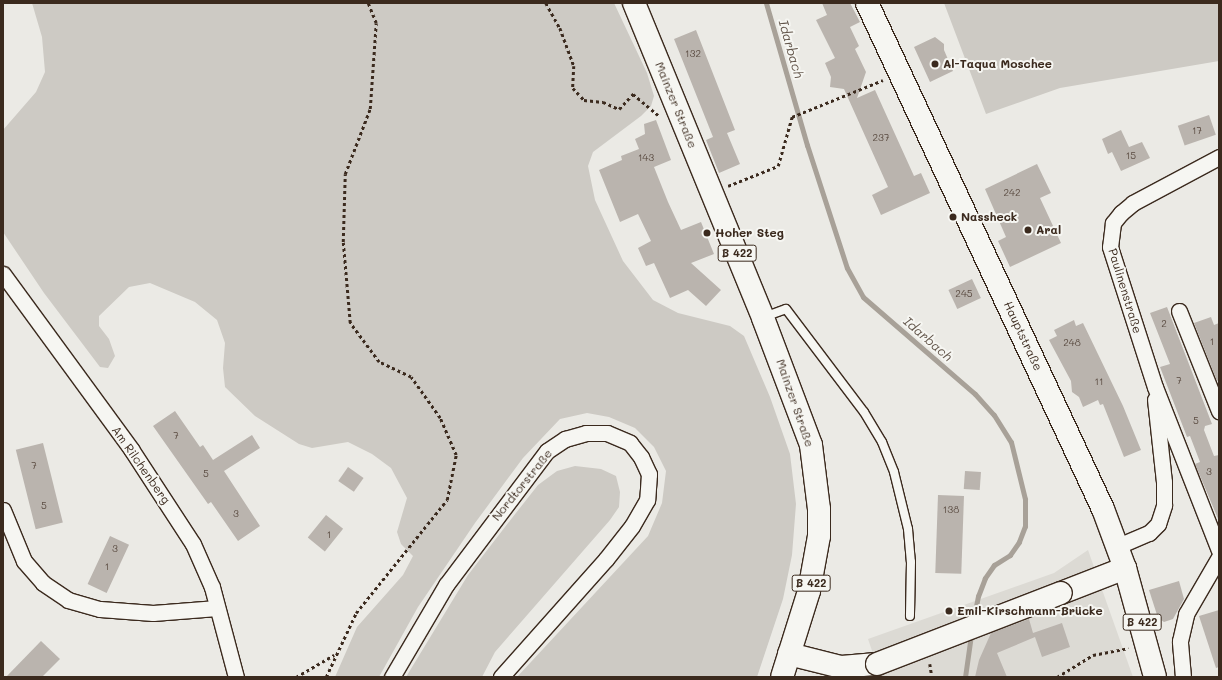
<!DOCTYPE html>
<meta charset="utf-8">
<style>
body{margin:0}
#map{position:relative;width:1222px;height:680px;overflow:hidden;background:#ebeae5;font-family:Mali,sans-serif}
div>[style]{position:absolute}
[style*='--x']{left:calc(var(--x)*1px);top:calc(var(--y)*1px);width:calc(var(--w)*1px);rotate:calc(var(--a)*1deg)}
.built>*{inset:0;background:#dcdad4}
.green>*{inset:0;background:#cdcac4}
.stream>*{height:5px;margin:-2.5px;padding:0 2.5px;transform-origin:2.5px;border-radius:2.5px;background:#a8a198}
.building>*{inset:0;background:#bab4ae;transform-origin:0 0}
.path>*{height:2.5px;margin-top:-1.25px;transform-origin:0;background:repeating-linear-gradient(90deg,#3b2a1e 0 3px,transparent 0 6px)}
.roads{filter:drop-shadow(1px 0 #3b2a1e) drop-shadow(-1px 0 #3b2a1e) drop-shadow(0 1px #3b2a1e) drop-shadow(0 -1px #3b2a1e)}
.service>*{height:8px;margin:-4px;padding:0 4px;transform-origin:4px;border-radius:4px;background:#f6f6f2}
.minor>*{height:15px;margin:-7.5px;padding:0 7.5px;transform-origin:7.5px;border-radius:7.5px;background:#f6f6f2}
.primary>*{height:22px;margin:-11px;padding:0 11px;transform-origin:11px;border-radius:11px;background:#f6f6f2}
.bridges{filter:drop-shadow(1px 0 #3b2a1e) drop-shadow(-1px 0 #3b2a1e) drop-shadow(0 1px #3b2a1e) drop-shadow(0 -1px #3b2a1e)}
.primary-bridge>*{height:22px;margin:-11px;padding:0 11px;transform-origin:11px;border-radius:11px;background:#f6f6f2}
.dots>*{width:11px;height:11px;translate:-50% -50%;box-sizing:border-box;border:2px solid #f6f6f2;border-radius:50%}
span{translate:-50% -50%;white-space:nowrap;text-align:center;line-height:1.15;-webkit-text-stroke:4px #f6f6f2;paint-order:stroke}
.number-label{font-size:10px;color:#5b4c42}
.number-label span{-webkit-text-stroke-width:0}
.shield-label span{padding:1px 3px;background:#f6f6f2;border:1px solid;border-radius:3px;-webkit-text-stroke-width:0}
.shield-label{font-size:11px;color:#3b2a1e;font-weight:700}
.poi-label{font-size:12px;color:#3b2a1e;font-weight:700}
.left{translate:0 -50%;text-align:left}
.street-label{font-size:12px;color:#3b2a1e}
.water-label{font-size:13px;color:#615449;font-style:italic}
.frame{position:absolute;inset:0;border:4px solid #3b2a1e;pointer-events:none}
</style>
<div id="map">
<div class="built">
<i style="clip-path:polygon(1088px 550px,1133px 677px,881px 677px,868px 639px,1054px 573px)"></i>
</div>
<div class="green">
<i style="clip-path:polygon(32px 3px,614px 3px,647px 73px,654px 96px,651px 106px,641px 116px,593px 152px,588px 166px,595px 200px,623px 261px,653px 300px,678px 313px,730px 326px,744px 336px,770px 397px,790px 454px,796px 504px,792px 555px,783px 599px,757px 677px,517px 677px,648px 536px,662px 503px,666px 471px,654px 447px,635px 428px,609px 417px,587px 413px,560px 419px,523px 458px,475px 523px,418px 607px,379px 677px,335px 677px,357px 627px,403px 575px,413px 556px,401px 544px,397px 532px,407px 498px,391px 468px,372px 454px,348px 442px,312px 448px,299px 444px,255px 416px,225px 387px,223px 368px,225px 343px,217px 320px,195px 302px,150px 283px,129px 287px,99px 316px,99px 326px,109px 339px,115px 356px,108px 368px,100px 367px,44px 293px,3px 232px,3px 130px,36px 92px,45px 72px,42px 37px)"></i>
<i style="clip-path:polygon(944px 3px,1219px 3px,1219px 61px,1060px 88px,986px 114px)"></i>
<i style="clip-path:polygon(575px 466px,601px 469px,616px 476px,620px 492px,619px 507px,610px 520px,495px 652px,482px 677px,406px 677px,468px 575px,512px 518px,538px 485px,557px 471px)"></i>
</div>
<div class="stream">
<i style="--x:766;--y:3;--w:148;--a:73.9"></i>
<i style="--x:807;--y:145;--w:129;--a:72"></i>
<i style="--x:847;--y:268;--w:33;--a:61"></i>
<i style="--x:863;--y:297;--w:148;--a:40.9"></i>
<i style="--x:975;--y:394;--w:28;--a:48"></i>
<i style="--x:994;--y:415;--w:32;--a:58"></i>
<i style="--x:1011;--y:442;--w:59;--a:76.2"></i>
<i style="--x:1025;--y:499;--w:27;--a:90"></i>
<i style="--x:1025;--y:526;--w:17;--a:111"></i>
<i style="--x:1019;--y:542;--w:16;--a:125"></i>
<i style="--x:1010;--y:555;--w:19;--a:148"></i>
<i style="--x:994;--y:565;--w:16;--a:125"></i>
<i style="--x:985;--y:578;--w:19;--a:111"></i>
<i style="--x:978;--y:596;--w:25;--a:101"></i>
<i style="--x:965;--y:677;--w:42;--a:-81.9"></i>
</div>
<div class="building">
<i style="clip-path:polygon(822px 3px,850px 3px,860px 22px,850px 27px,859px 46px,855px 49px,866px 72px,857px 98px,875px 90px,914px 176px,921px 173px,930px 193px,881px 215px,872px 195px,888px 187px,844px 89px,830px 87px,831px 77px,825px 63px,835px 58px,816px 20px,827px 15px)"></i>
<i style="clip-path:polygon(696px 30px,735px 130px,727px 133px,740px 164px,719px 173px,706px 140px,713px 137px,674px 39px)"></i>
<i style="clip-path:polygon(935px 37px,944px 44px,944px 50px,953px 71px,930px 82px,914px 47px)"></i>
<i style="left:1209px;top:115px;width:21px;height:33px;rotate:71deg"></i>
<i style="clip-path:polygon(656px 120px,671px 160px,654px 167px,668px 202px,681px 230px,701px 222px,714px 254px,691px 263px,721px 290px,706px 306px,688px 290px,670px 298px,654px 263px,646px 266px,638px 248px,651px 241px,638px 214px,620px 222px,599px 170px,622px 160px,621px 156px,639px 149px,635px 139px,645px 134px,644px 124px)"></i>
<i style="clip-path:polygon(1121px 130px,1129px 147px,1142px 142px,1150px 158px,1121px 171px,1112px 152px,1108px 154px,1102px 139px)"></i>
<i style="clip-path:polygon(1037px 164px,1051px 193px,1040px 198px,1061px 243px,1010px 267px,998px 241px,1006px 237px,985px 189px)"></i>
<i style="left:972px;top:279px;width:21px;height:26px;rotate:65deg"></i>
<i style="clip-path:polygon(1167px 307px,1212px 424px,1205px 426px,1204px 430px,1214px 456px,1219px 455px,1219px 521px,1195px 464px,1200px 462px,1190px 436px,1187px 437px,1160px 367px,1170px 364px,1150px 313px)"></i>
<i style="clip-path:polygon(1211px 317px,1214px 325px,1219px 323px,1219px 380px,1217px 381px,1194px 323px)"></i>
<i style="clip-path:polygon(1074px 320px,1076px 326px,1083px 323px,1123px 406px,1141px 450px,1124px 457px,1103px 404px,1100px 405px,1098px 400px,1083px 407px,1079px 397px,1072px 392px,1071px 381px,1049px 340px,1057px 336px,1054px 330px)"></i>
<i style="clip-path:polygon(175px 411px,200px 447px,203px 445px,213px 460px,252px 435px,260px 448px,224px 471px,260px 526px,238px 541px,211px 502px,208px 504px,153px 426px)"></i>
<i style="left:43px;top:443px;width:82px;height:28px;rotate:76deg"></i>
<i style="left:348px;top:467px;width:19px;height:17px;rotate:35deg"></i>
<i style="left:965px;top:471px;width:16px;height:18px;rotate:4deg"></i>
<i style="left:938px;top:495px;width:26px;height:78px;rotate:2deg"></i>
<i style="left:326px;top:515px;width:22px;height:29px;rotate:39deg"></i>
<i style="left:110px;top:536px;width:21px;height:53px;rotate:25deg"></i>
<i style="clip-path:polygon(1179px 581px,1184px 599px,1173px 619px,1164px 622px,1158px 618px,1149px 590px)"></i>
<i style="clip-path:polygon(1219px 610px,1219px 667px,1216px 668px,1199px 616px)"></i>
<i style="clip-path:polygon(1029px 619px,1033px 633px,1062px 623px,1070px 647px,1042px 657px,1035px 637px,997px 653px,1007px 677px,975px 677px,979px 660px,991px 633px)"></i>
<i style="clip-path:polygon(41px 641px,60px 659px,42px 677px,6px 677px)"></i>
</div>
<div class="path">
<i style="--x:546;--y:3;--w:29;--a:61"></i>
<i style="--x:560;--y:28;--w:40;--a:69.8"></i>
<i style="--x:574;--y:66;--w:22;--a:93"></i>
<i style="--x:573;--y:88;--w:16;--a:47"></i>
<i style="--x:584;--y:100;--w:19;--a:6"></i>
<i style="--x:603;--y:102;--w:17;--a:24"></i>
<i style="--x:619;--y:109;--w:21;--a:-47"></i>
<i style="--x:633;--y:94;--w:33;--a:40"></i>
<i style="--x:728;--y:186;--w:54;--a:-21.8"></i>
<i style="--x:778;--y:166;--w:51;--a:-74.1"></i>
<i style="--x:792;--y:117;--w:98;--a:-22.1"></i>
<i style="--x:930;--y:664;--w:13;--a:81"></i>
<i style="--x:296;--y:677;--w:44;--a:-30.1"></i>
<i style="--x:326;--y:677;--w:71;--a:-64.9"></i>
<i style="--x:356;--y:613;--w:145;--a:-51.2"></i>
<i style="--x:447;--y:500;--w:46;--a:-78.7"></i>
<i style="--x:456;--y:455;--w:40;--a:-113.4"></i>
<i style="--x:440;--y:418;--w:50;--a:-125.3"></i>
<i style="--x:411;--y:377;--w:35;--a:-155"></i>
<i style="--x:379;--y:362;--w:49;--a:-126.6"></i>
<i style="--x:350;--y:323;--w:81;--a:-94.9"></i>
<i style="--x:343;--y:242;--w:68;--a:-88.3"></i>
<i style="--x:345;--y:174;--w:70;--a:-69"></i>
<i style="--x:370;--y:109;--w:86;--a:-86"></i>
<i style="--x:376;--y:23;--w:22;--a:-112"></i>
<i style="--x:1057;--y:677;--w:42;--a:-31.4"></i>
<i style="--x:1093;--y:655;--w:36;--a:-11"></i>
</div>
<div class="roads">
<div class="service">
<i style="--x:764;--y:317;--w:23;--a:-20"></i>
<i style="--x:786;--y:309;--w:129;--a:52.9"></i>
<i style="--x:864;--y:412;--w:35;--a:59"></i>
<i style="--x:882;--y:442;--w:32;--a:68"></i>
<i style="--x:894;--y:472;--w:59;--a:76.2"></i>
<i style="--x:908;--y:529;--w:33;--a:85"></i>
<i style="--x:911;--y:562;--w:54;--a:91.1"></i>
</div>
<div class="minor">
<i style="--x:1219;--y:157;--w:98;--a:151.9"></i>
<i style="--x:1133;--y:203;--w:16;--a:140"></i>
<i style="--x:1121;--y:213;--w:13;--a:129"></i>
<i style="--x:1113;--y:223;--w:24;--a:97"></i>
<i style="--x:1110;--y:247;--w:147;--a:72.2"></i>
<i style="--x:1155;--y:387;--w:175;--a:68.6"></i>
<i style="--x:3;--y:274;--w:217;--a:53.8"></i>
<i style="--x:131;--y:449;--w:113;--a:56.9"></i>
<i style="--x:193;--y:544;--w:47;--a:66.2"></i>
<i style="--x:212;--y:587;--w:93;--a:75.1"></i>
<i style="--x:1179;--y:311;--w:108;--a:68.2"></i>
<i style="--x:3;--y:510;--w:55;--a:67.6"></i>
<i style="--x:24;--y:561;--w:29;--a:49"></i>
<i style="--x:43;--y:583;--w:30;--a:34"></i>
<i style="--x:68;--y:600;--w:33;--a:16"></i>
<i style="--x:100;--y:609;--w:53;--a:4.3"></i>
<i style="--x:153;--y:613;--w:64;--a:-4.5"></i>
<i style="--x:1118;--y:546;--w:34;--a:-23"></i>
<i style="--x:1149;--y:533;--w:13;--a:-45"></i>
<i style="--x:1158;--y:524;--w:20;--a:-72"></i>
<i style="--x:1164;--y:505;--w:23;--a:-90"></i>
<i style="--x:1164;--y:482;--w:83;--a:-96.2"></i>
<i style="--x:392;--y:677;--w:107;--a:-59.6"></i>
<i style="--x:446;--y:585;--w:168;--a:-53"></i>
<i style="--x:547;--y:451;--w:22;--a:-34"></i>
<i style="--x:565;--y:439;--w:22;--a:-16"></i>
<i style="--x:586;--y:433;--w:21;--a:0"></i>
<i style="--x:607;--y:433;--w:25;--a:23"></i>
<i style="--x:630;--y:443;--w:18;--a:52"></i>
<i style="--x:641;--y:457;--w:19;--a:65"></i>
<i style="--x:649;--y:474;--w:26;--a:94"></i>
<i style="--x:647;--y:500;--w:30;--a:120"></i>
<i style="--x:632;--y:526;--w:42;--a:128.2"></i>
<i style="--x:606;--y:559;--w:158;--a:131.7"></i>
<i style="--x:1183;--y:677;--w:36;--a:-95"></i>
<i style="--x:1180;--y:641;--w:28;--a:-77"></i>
<i style="--x:1186;--y:614;--w:66;--a:-59.9"></i>
</div>
<div class="primary">
<i style="--x:634;--y:3;--w:340;--a:67.7"></i>
<i style="--x:763;--y:318;--w:136;--a:69.3"></i>
<i style="--x:811;--y:445;--w:64;--a:82.9"></i>
<i style="--x:819;--y:509;--w:27;--a:90"></i>
<i style="--x:819;--y:536;--w:56;--a:100.3"></i>
<i style="--x:809;--y:591;--w:90;--a:107.4"></i>
<i style="--x:867;--y:3;--w:558;--a:65"></i>
<i style="--x:1103;--y:509;--w:63;--a:69.6"></i>
<i style="--x:1125;--y:568;--w:113;--a:74.6"></i>
<i style="--x:1061;--y:593;--w:69;--a:-21.3"></i>
<i style="--x:789;--y:654;--w:54;--a:14"></i>
<i style="--x:841;--y:667;--w:36;--a:-5"></i>
</div>
</div>
<div class="bridges">
<div class="primary-bridge">
<i style="--x:877;--y:664;--w:197;--a:-21.1"></i>
</div>
</div>
<div class="dots">
<i style="left:935px;top:64px;background:#3b2a1e"></i>
<i style="left:953px;top:217px;background:#3b2a1e"></i>
<i style="left:1028px;top:230px;background:#3b2a1e"></i>
<i style="left:707px;top:233px;background:#3b2a1e"></i>
<i style="left:949px;top:611px;background:#3b2a1e"></i>
</div>
<div class="number-label">
<span style="left:693px;top:54px">132</span>
<span style="left:1197px;top:131px">17</span>
<span style="left:881px;top:138px">237</span>
<span style="left:1131px;top:156px">15</span>
<span style="left:646px;top:158px">143</span>
<span style="left:1012px;top:193px">242</span>
<span style="left:964px;top:294px">245</span>
<span style="left:1164px;top:324px">2</span>
<span style="left:1212px;top:342px">1</span>
<span style="left:1072px;top:343px">248</span>
<span style="left:1179px;top:381px">7</span>
<span style="left:1099px;top:382px">11</span>
<span style="left:1196px;top:421px">5</span>
<span style="left:176px;top:436px">7</span>
<span style="left:34px;top:466px">7</span>
<span style="left:1209px;top:472px">3</span>
<span style="left:206px;top:474px">5</span>
<span style="left:44px;top:506px">5</span>
<span style="left:951px;top:510px">138</span>
<span style="left:236px;top:514px">3</span>
<span style="left:329px;top:535px">1</span>
<span style="left:115px;top:549px">3</span>
<span style="left:107px;top:567px">1</span>
</div>
<div class="shield-label">
<span style="left:737px;top:253px">B 422</span>
<span style="left:811px;top:583px">B 422</span>
<span style="left:1142px;top:622px">B 422</span>
</div>
<div class="poi-label">
<span class="left" style="left:943px;top:64px">Al-Taqua Moschee</span>
<span class="left" style="left:961px;top:217px">Nassheck</span>
<span class="left" style="left:1036px;top:230px">Aral</span>
<span class="left" style="left:715px;top:233px">Hoher Steg</span>
<span class="left" style="left:957px;top:611px">Emil-Kirschmann-Brücke</span>
</div>
<div class="street-label">
<span style="left:676px;top:105px;rotate:68deg">Mainzer Straße</span>
<span style="left:1125px;top:291px;rotate:73deg">Paulinenstraße</span>
<span style="left:1023px;top:336px;rotate:65deg">Hauptstraße</span>
<span style="left:795px;top:403px;rotate:71deg">Mainzer Straße</span>
<span style="left:141px;top:465px;rotate:55deg">Am Rilchenberg</span>
<span style="left:522px;top:485px;rotate:-51deg">Nordtorstraße</span>
</div>
<div class="water-label">
<span style="left:791px;top:49px;rotate:74deg">Idarbach</span>
<span style="left:928px;top:339px;rotate:41deg">Idarbach</span>
</div>
<div class="frame"></div>
</div>
